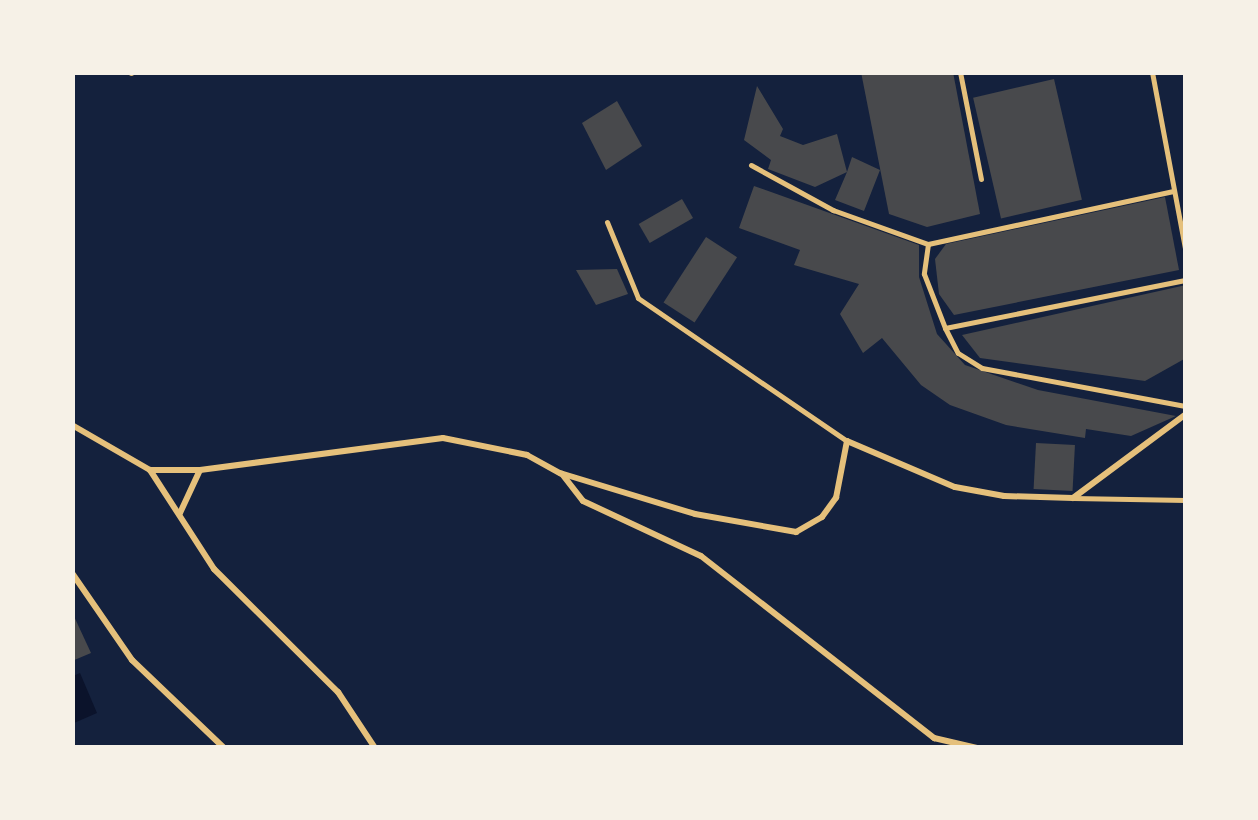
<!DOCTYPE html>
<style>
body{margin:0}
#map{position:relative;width:1258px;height:820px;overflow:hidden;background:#14213d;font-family:Helvetica,sans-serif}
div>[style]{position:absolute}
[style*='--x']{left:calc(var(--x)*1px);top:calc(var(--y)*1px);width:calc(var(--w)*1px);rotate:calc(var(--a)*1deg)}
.water>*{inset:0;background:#0b132b}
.building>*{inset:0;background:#48494c;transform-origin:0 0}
.minor>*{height:5px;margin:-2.5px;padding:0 2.5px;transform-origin:2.5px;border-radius:2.5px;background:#e5c07b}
.tertiary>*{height:6px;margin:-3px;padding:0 3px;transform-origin:3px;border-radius:3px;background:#e5c07b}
span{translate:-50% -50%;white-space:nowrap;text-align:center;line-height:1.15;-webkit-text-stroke:8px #f6f1e7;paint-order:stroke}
.frame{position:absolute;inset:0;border:75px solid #f6f1e7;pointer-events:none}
</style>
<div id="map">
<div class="water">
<i style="clip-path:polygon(80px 673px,97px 713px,74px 723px,73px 676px)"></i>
</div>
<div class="building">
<i style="clip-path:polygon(861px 72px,953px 72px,980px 214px,927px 227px,889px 214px)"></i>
<i style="left:1054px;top:79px;width:124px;height:83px;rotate:77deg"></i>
<i style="clip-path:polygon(757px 86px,783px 129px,780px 136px,803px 145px,837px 134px,847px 172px,852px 157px,880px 170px,864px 211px,835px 200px,847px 172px,815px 187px,768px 169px,771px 160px,744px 140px)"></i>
<i style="clip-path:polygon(617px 101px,642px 146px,606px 170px,582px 123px)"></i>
<i style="clip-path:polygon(754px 186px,919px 245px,919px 277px,937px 334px,965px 365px,1038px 390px,1176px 416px,1131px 436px,1086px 429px,1085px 438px,1006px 425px,950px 405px,921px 385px,882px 338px,863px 353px,840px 314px,859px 284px,794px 265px,800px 250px,739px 228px)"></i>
<i style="clip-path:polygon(1165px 197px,1179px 270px,954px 315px,939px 294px,935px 259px,946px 244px)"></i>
<i style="left:682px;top:199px;width:22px;height:50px;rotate:60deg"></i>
<i style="left:706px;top:237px;width:37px;height:78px;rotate:33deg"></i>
<i style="clip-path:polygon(617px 269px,628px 294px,596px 305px,576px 270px)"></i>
<i style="clip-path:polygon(1186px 285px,1186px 358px,1145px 381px,980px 358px,962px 335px)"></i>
<i style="left:1036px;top:443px;width:39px;height:46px;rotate:3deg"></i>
<i style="clip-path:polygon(72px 612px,91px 653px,72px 661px)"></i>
</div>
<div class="minor">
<i style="--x:131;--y:72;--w:1;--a:90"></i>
<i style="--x:960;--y:72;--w:109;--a:78.9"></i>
<i style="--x:1152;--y:72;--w:185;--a:79.4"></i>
<i style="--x:751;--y:165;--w:94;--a:28.8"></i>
<i style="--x:833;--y:210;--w:101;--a:19.7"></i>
<i style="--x:928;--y:244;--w:251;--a:-12.2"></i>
<i style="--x:607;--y:222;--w:82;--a:67.8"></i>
<i style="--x:638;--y:298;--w:253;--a:34.4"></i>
<i style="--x:928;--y:244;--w:30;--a:98"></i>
<i style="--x:924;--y:274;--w:58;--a:68.7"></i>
<i style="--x:945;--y:328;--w:28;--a:63"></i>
<i style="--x:958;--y:353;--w:28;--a:32"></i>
<i style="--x:982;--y:368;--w:208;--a:10.6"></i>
<i style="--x:945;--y:328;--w:246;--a:-11.3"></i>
<i style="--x:1073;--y:498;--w:113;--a:1"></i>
</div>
<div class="tertiary">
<i style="--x:72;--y:425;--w:90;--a:30"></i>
<i style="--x:150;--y:470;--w:118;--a:57.1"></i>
<i style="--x:214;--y:569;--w:175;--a:44.8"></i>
<i style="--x:338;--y:692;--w:67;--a:56.5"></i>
<i style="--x:150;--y:470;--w:50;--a:0"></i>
<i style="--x:200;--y:470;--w:245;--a:-7.5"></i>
<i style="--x:443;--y:438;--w:86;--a:11.4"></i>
<i style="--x:527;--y:455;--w:38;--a:29"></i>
<i style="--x:560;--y:473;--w:141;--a:16.9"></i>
<i style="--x:695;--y:514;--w:103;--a:10.1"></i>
<i style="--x:796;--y:532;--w:30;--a:-30"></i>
<i style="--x:822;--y:517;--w:24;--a:-54"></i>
<i style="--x:836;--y:498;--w:58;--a:-79.1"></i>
<i style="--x:847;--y:441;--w:117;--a:23.1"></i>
<i style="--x:955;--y:487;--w:50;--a:10.4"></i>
<i style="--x:1004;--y:496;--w:69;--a:1.7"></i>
<i style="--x:1073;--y:498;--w:141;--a:-36.6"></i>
<i style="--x:562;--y:474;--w:34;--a:52"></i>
<i style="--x:583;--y:501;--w:130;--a:25"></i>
<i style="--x:701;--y:556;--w:296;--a:38"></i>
<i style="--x:934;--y:738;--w:44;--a:13.1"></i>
<i style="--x:180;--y:513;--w:47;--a:-65.1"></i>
<i style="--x:72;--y:573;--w:106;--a:55.4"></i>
<i style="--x:132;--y:660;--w:127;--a:43.7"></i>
</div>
<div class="frame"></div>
</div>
